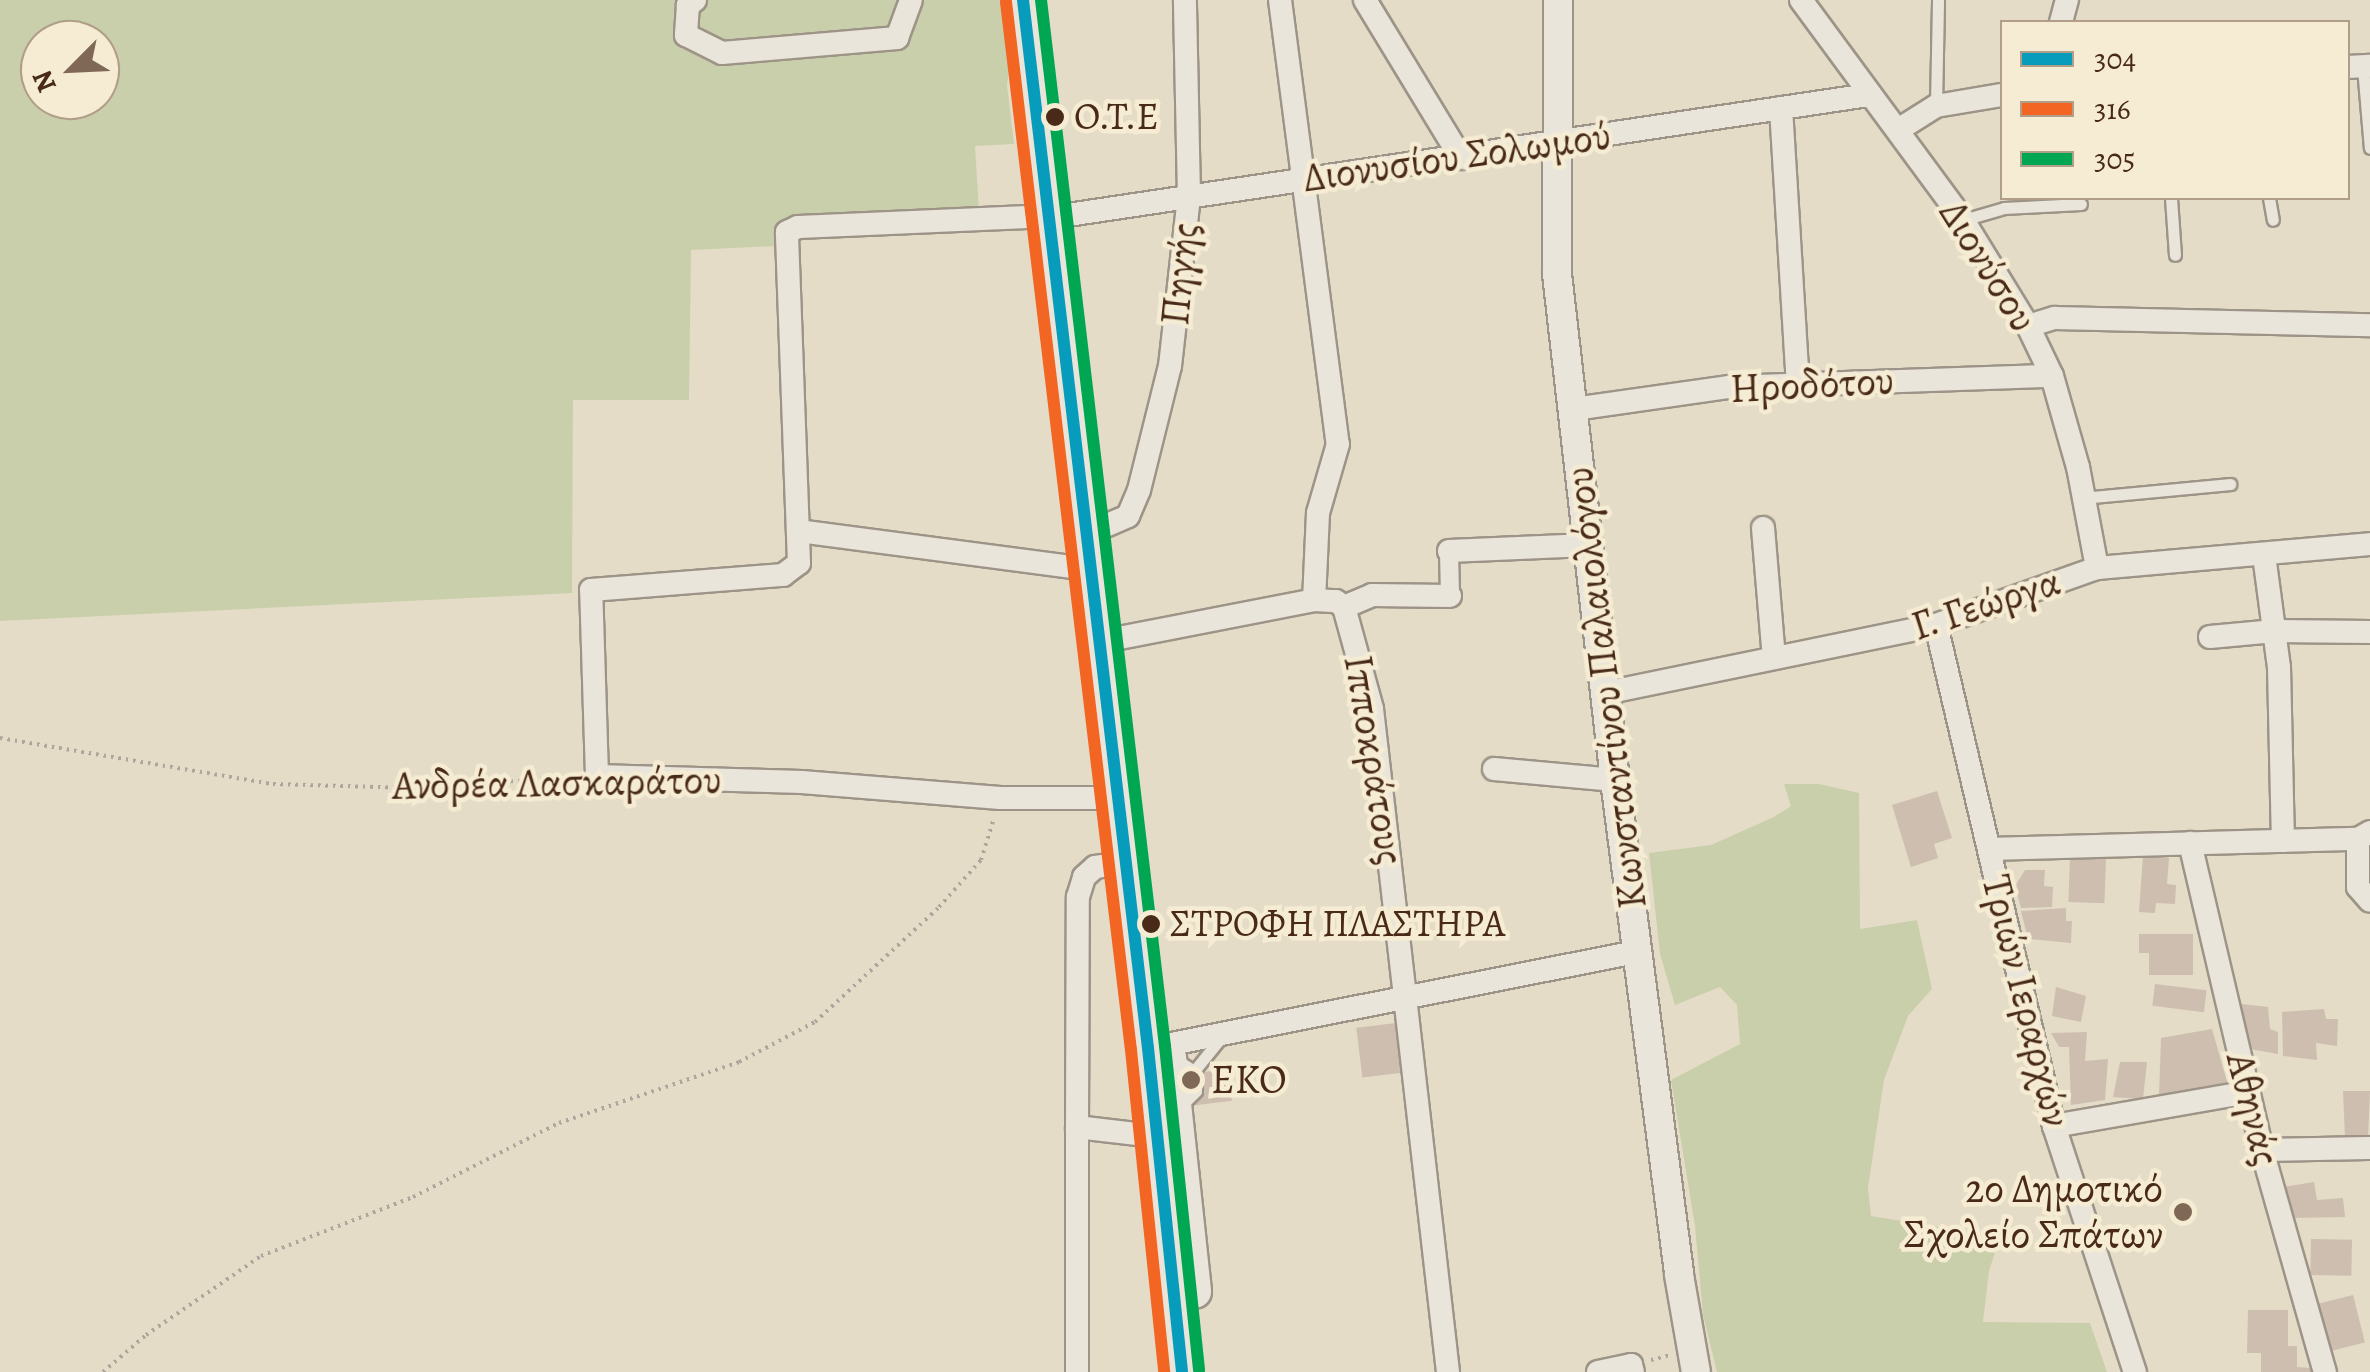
<!DOCTYPE html>
<meta charset="utf-8">
<style>
body{margin:0}
#map{position:relative;width:2370px;height:1372px;overflow:hidden;background:#e4dcc7;font-family:Alegreya,serif}
div>[style]{position:absolute}
[style*='--x']{left:calc(var(--x)*1px);top:calc(var(--y)*1px);width:calc(var(--w)*1px);rotate:calc(var(--a)*1deg)}
.green>*{inset:0;background:#cacfab}
.building>*{inset:0;background:#cdbeaf;transform-origin:0 0}
.path>*{height:4px;margin-top:-2px;transform-origin:0;background:repeating-linear-gradient(90deg,#ada69d 0 2.5px,transparent 0 7.5px)}
.roads{filter:drop-shadow(2px 0 #9d9487) drop-shadow(-2px 0 #9d9487) drop-shadow(0 2px #9d9487) drop-shadow(0 -2px #9d9487)}
.service>*{height:11px;margin:-5.5px;padding:0 5.5px;transform-origin:5.5px;border-radius:5.5px;background:#e9e5db}
.pedestrian>*{height:18px;margin:-9px;padding:0 9px;transform-origin:9px;border-radius:9px;background:#e9e5db}
.minor>*{height:22px;margin:-11px;padding:0 11px;transform-origin:11px;border-radius:11px;background:#e9e5db}
.tertiary>*{height:28px;margin:-14px;padding:0 14px;transform-origin:14px;border-radius:14px;background:#e9e5db}
.secondary>*{height:32px;margin:-16px;padding:0 16px;transform-origin:16px;border-radius:16px;background:#e9e5db}
.bus-1>*{height:12px;margin:-6px;padding:0 6px;transform-origin:6px;border-radius:6px;background:#079cbc}
.bus-2>*{height:12px;margin:-6px;padding:0 6px;transform-origin:6px;border-radius:6px;background:#f26522}
.bus-3>*{height:12px;margin:-6px;padding:0 6px;transform-origin:6px;border-radius:6px;background:#00a651}
.dots>*{width:28px;height:28px;translate:-50% -50%;box-sizing:border-box;border:5px solid #f5ecd3;border-radius:50%}
span{translate:-50% -50%;white-space:nowrap;text-align:center;line-height:1.15;-webkit-text-stroke:9px #f5ecd3;paint-order:stroke}
.bus-label{font-size:38px;color:#492a19}
.left{translate:0 -50%;text-align:left}
.street-label{font-size:40px;color:#492a19}
.poi-label{font-size:40px;color:#492a19}
.right{translate:-100% -50%;text-align:right}
.legend{position:absolute;left:2000px;top:20px;width:350px;height:180px;box-sizing:border-box;background:#f5ecd3;border:2px solid #b09e89;margin:0;padding:12px 18px;list-style:none;font-size:30px;color:#492a19}
.legend li{display:flex;align-items:center;gap:20px;height:50px}
.legend b{width:50px;border:2px solid #b09e89}
.north{position:absolute;left:20px;top:20px;width:100px;height:100px;box-sizing:border-box;background:#f5ecd3;border:2px solid #b09e89;border-radius:50%;rotate:246deg;font-size:28px;font-weight:700;line-height:40px;text-align:center;color:#492a19}
.north::after{content:'';display:block;margin:auto;width:35px;height:45px;background:#7f6856;clip-path:polygon(50% 0,100% 100%,50% 72%,0 100%)}
</style>
<div id="map">
<div class="green">
<i style="clip-path:polygon(evenodd,0 0,1006px 0,1012px 49px,1007px 85px,1014px 144px,975px 146px,979px 212px,777px 221px,777px 246px,691px 250px,689px 400px,573px 400px,572px 593px,0 621px,0 0,40px 40px,100px 40px,100px 100px,40px 100px,40px 40px)"></i>
<i style="clip-path:polygon(1784px 784px,1819px 784px,1859px 793px,1860px 929px,1917px 920px,1932px 989px,1908px 1016px,1884px 1080px,1868px 1188px,1871px 1216px,2000px 1237px,1989px 1271px,1983px 1322px,2090px 1323px,2107px 1372px,1717px 1372px,1703px 1315px,1695px 1226px,1671px 1080px,1740px 1044px,1737px 1005px,1720px 987px,1675px 1005px,1660px 954px,1649px 853px,1711px 845px,1774px 817px,1791px 806px)"></i>
</div>
<div class="building">
<i style="clip-path:polygon(1937px 791px,1952px 838px,1934px 844px,1938px 858px,1911px 867px,1892px 805px)"></i>
<i style="clip-path:polygon(2143px 856px,2169px 858px,2167px 884px,2176px 885px,2175px 904px,2156px 903px,2155px 913px,2139px 912px)"></i>
<i style="left:2070px;top:857px;width:36px;height:45px;rotate:2deg"></i>
<i style="clip-path:polygon(2025px 870px,2045px 870px,2044px 886px,2053px 887px,2052px 907px,2021px 908px,2015px 886px)"></i>
<i style="clip-path:polygon(2066px 908px,2066px 921px,2072px 921px,2071px 943px,2028px 939px,2021px 911px)"></i>
<i style="clip-path:polygon(2139px 934px,2193px 934px,2193px 975px,2149px 975px,2149px 953px,2139px 953px)"></i>
<i style="left:2155px;top:984px;width:52px;height:22px;rotate:7deg"></i>
<i style="clip-path:polygon(2056px 987px,2086px 996px,2081px 1022px,2052px 1016px)"></i>
<i style="clip-path:polygon(2241px 1004px,2268px 1007px,2270px 1029px,2278px 1032px,2278px 1054px,2250px 1049px)"></i>
<i style="clip-path:polygon(2324px 1009px,2326px 1019px,2338px 1019px,2337px 1046px,2316px 1043px,2317px 1060px,2283px 1056px,2282px 1012px)"></i>
<i style="left:1396px;top:1023px;width:50px;height:40px;rotate:83deg"></i>
<i style="clip-path:polygon(2212px 1029px,2228px 1085px,2159px 1095px,2161px 1038px)"></i>
<i style="clip-path:polygon(2087px 1032px,2085px 1061px,2108px 1059px,2105px 1100px,2071px 1105px,2069px 1047px,2059px 1047px,2051px 1033px)"></i>
<i style="clip-path:polygon(2120px 1062px,2147px 1062px,2143px 1099px,2113px 1097px)"></i>
<i style="left:1228px;top:1069px;width:32px;height:45px;rotate:83deg"></i>
<i style="clip-path:polygon(2343px 1091px,2370px 1091px,2368px 1138px,2345px 1138px)"></i>
<i style="clip-path:polygon(2314px 1182px,2317px 1200px,2343px 1198px,2345px 1217px,2290px 1218px,2283px 1187px)"></i>
<i style="left:2311px;top:1239px;width:41px;height:36px;rotate:1deg"></i>
<i style="left:2353px;top:1295px;width:49px;height:37px;rotate:76deg"></i>
<i style="clip-path:polygon(2248px 1310px,2288px 1310px,2288px 1346px,2297px 1346px,2297px 1367px,2311px 1368px,2311px 1372px,2261px 1372px,2261px 1353px,2247px 1353px)"></i>
</div>
<div class="path">
<i style="--x:0;--y:738;--w:277;--a:9.6"></i>
<i style="--x:273;--y:784;--w:140;--a:1.6"></i>
<i style="--x:413;--y:788;--w:163;--a:-3.9"></i>
<i style="--x:1651;--y:1360;--w:21;--a:-14"></i>
<i style="--x:103;--y:1372;--w:57;--a:-40.7"></i>
<i style="--x:146;--y:1335;--w:140;--a:-34.5"></i>
<i style="--x:261;--y:1256;--w:163;--a:-21.2"></i>
<i style="--x:413;--y:1197;--w:164;--a:-26.9"></i>
<i style="--x:559;--y:1123;--w:190;--a:-18.7"></i>
<i style="--x:739;--y:1062;--w:86;--a:-27.8"></i>
<i style="--x:815;--y:1022;--w:169;--a:-42.8"></i>
<i style="--x:939;--y:907;--w:63;--a:-48.2"></i>
<i style="--x:981;--y:860;--w:44;--a:-72.8"></i>
</div>
<div class="roads">
<div class="service">
<i style="--x:2363;--y:67;--w:81;--a:85.1"></i>
<i style="--x:1936;--y:106;--w:106;--a:-88.9"></i>
<i style="--x:2171;--y:198;--w:57;--a:86"></i>
<i style="--x:2269;--y:198;--w:22;--a:80"></i>
<i style="--x:1963;--y:220;--w:43;--a:-16.3"></i>
<i style="--x:2004;--y:208;--w:77;--a:-3"></i>
<i style="--x:2082;--y:498;--w:149;--a:-5.4"></i>
<i style="--x:1175;--y:1059;--w:22;--a:32"></i>
<i style="--x:1194;--y:1071;--w:20;--a:84"></i>
<i style="--x:1196;--y:1091;--w:20;--a:135"></i>
<i style="--x:1194;--y:1071;--w:46;--a:-51.1"></i>
</div>
<div class="pedestrian">
<i style="--x:1449;--y:551;--w:45;--a:88.7"></i>
</div>
<div class="minor">
<i style="--x:695;--y:0;--w:9;--a:144"></i>
<i style="--x:688;--y:5;--w:30;--a:94"></i>
<i style="--x:686;--y:35;--w:40;--a:26.6"></i>
<i style="--x:722;--y:53;--w:176;--a:-4.9"></i>
<i style="--x:897;--y:38;--w:40;--a:-69.8"></i>
<i style="--x:1280;--y:0;--w:448;--a:82.6"></i>
<i style="--x:1338;--y:444;--w:72;--a:106.2"></i>
<i style="--x:1318;--y:513;--w:87;--a:92.6"></i>
<i style="--x:1314;--y:600;--w:22;--a:3"></i>
<i style="--x:1336;--y:601;--w:10;--a:37"></i>
<i style="--x:1344;--y:607;--w:106;--a:74.6"></i>
<i style="--x:1372;--y:709;--w:667;--a:83.46"></i>
<i style="--x:1365;--y:0;--w:185;--a:58.7"></i>
<i style="--x:1801;--y:0;--w:273;--a:53.6"></i>
<i style="--x:1963;--y:220;--w:124;--a:58.5"></i>
<i style="--x:2028;--y:326;--w:55;--a:64.4"></i>
<i style="--x:2052;--y:376;--w:95;--a:74.1"></i>
<i style="--x:2078;--y:467;--w:103;--a:79.3"></i>
<i style="--x:2061;--y:22;--w:23;--a:-75"></i>
<i style="--x:2348;--y:67;--w:22;--a:-3"></i>
<i style="--x:1781;--y:108;--w:276;--a:86.5"></i>
<i style="--x:1898;--y:130;--w:45;--a:-32.3"></i>
<i style="--x:1936;--y:106;--w:67;--a:-9.5"></i>
<i style="--x:2028;--y:326;--w:28;--a:-17"></i>
<i style="--x:2055;--y:318;--w:315;--a:1.3"></i>
<i style="--x:1574;--y:409;--w:157;--a:-8.1"></i>
<i style="--x:1729;--y:387;--w:323;--a:-2"></i>
<i style="--x:1105;--y:526;--w:25;--a:-23"></i>
<i style="--x:1128;--y:516;--w:28;--a:-67"></i>
<i style="--x:1139;--y:490;--w:128;--a:-76"></i>
<i style="--x:1170;--y:366;--w:171;--a:-83.6"></i>
<i style="--x:1189;--y:196;--w:196;--a:-91.2"></i>
<i style="--x:1763;--y:528;--w:130;--a:85.2"></i>
<i style="--x:799;--y:531;--w:290;--a:7.5"></i>
<i style="--x:1449;--y:551;--w:139;--a:-2.5"></i>
<i style="--x:2264;--y:555;--w:113;--a:82.4"></i>
<i style="--x:2279;--y:667;--w:174;--a:88.7"></i>
<i style="--x:1344;--y:607;--w:30;--a:-23"></i>
<i style="--x:1372;--y:595;--w:78;--a:0.7"></i>
<i style="--x:1936;--y:625;--w:515;--a:76.75"></i>
<i style="--x:2054;--y:1126;--w:259;--a:71.8"></i>
<i style="--x:2210;--y:637;--w:65;--a:-5.3"></i>
<i style="--x:2275;--y:631;--w:95;--a:0.6"></i>
<i style="--x:1119;--y:638;--w:199;--a:-11"></i>
<i style="--x:1605;--y:693;--w:338;--a:-11.6"></i>
<i style="--x:1936;--y:625;--w:171;--a:-19.5"></i>
<i style="--x:2097;--y:568;--w:274;--a:-5"></i>
<i style="--x:1494;--y:769;--w:121;--a:5.2"></i>
<i style="--x:1117;--y:798;--w:117;--a:180"></i>
<i style="--x:1000;--y:798;--w:199;--a:-175.4"></i>
<i style="--x:802;--y:782;--w:205;--a:-178.3"></i>
<i style="--x:597;--y:776;--w:186;--a:-91.8"></i>
<i style="--x:591;--y:590;--w:193;--a:-4.5"></i>
<i style="--x:783;--y:575;--w:20;--a:-37"></i>
<i style="--x:799;--y:563;--w:331;--a:-92.1"></i>
<i style="--x:787;--y:232;--w:12;--a:-24"></i>
<i style="--x:798;--y:227;--w:270;--a:-2.5"></i>
<i style="--x:1068;--y:215;--w:809;--a:-8.53"></i>
<i style="--x:2358;--y:839;--w:48;--a:90"></i>
<i style="--x:2358;--y:887;--w:18;--a:49"></i>
<i style="--x:2190;--y:843;--w:315;--a:76.8"></i>
<i style="--x:2262;--y:1150;--w:231;--a:74.2"></i>
<i style="--x:1989;--y:849;--w:369;--a:-1.6"></i>
<i style="--x:2358;--y:839;--w:14;--a:-30"></i>
<i style="--x:1151;--y:1048;--w:496;--a:-11.2"></i>
<i style="--x:2054;--y:1126;--w:197;--a:-9.9"></i>
<i style="--x:1077;--y:1127;--w:230;--a:-89.8"></i>
<i style="--x:1078;--y:897;--w:21;--a:-73"></i>
<i style="--x:1084;--y:877;--w:15;--a:-42"></i>
<i style="--x:1095;--y:867;--w:30;--a:-8"></i>
<i style="--x:2262;--y:1150;--w:108;--a:-1.1"></i>
<i style="--x:1077;--y:1372;--w:245;--a:-90"></i>
<i style="--x:1077;--y:1127;--w:78;--a:6.7"></i>
<i style="--x:1598;--y:1372;--w:34;--a:-12"></i>
<i style="--x:1631;--y:1365;--w:7;--a:74"></i>
</div>
<div class="tertiary">
<i style="--x:1558;--y:0;--w:274;--a:90.2"></i>
<i style="--x:1557;--y:274;--w:509;--a:83.46"></i>
<i style="--x:1615;--y:780;--w:499;--a:82.6"></i>
<i style="--x:1679;--y:1275;--w:98;--a:80.1"></i>
</div>
<div class="secondary">
<i style="--x:1023;--y:0;--w:1055;--a:83.2"></i>
<i style="--x:1148;--y:1048;--w:326;--a:84"></i>
<i style="--x:1170;--y:1057;--w:236;--a:83.9"></i>
</div>
</div>
<div class="bus-1">
<i style="--x:1023;--y:0;--w:1055;--a:83.2"></i>
<i style="--x:1148;--y:1048;--w:326;--a:84"></i>
</div>
<div class="bus-2">
<i style="--x:1006;--y:2;--w:1055;--a:83.2"></i>
<i style="--x:1131;--y:1050;--w:324;--a:84.1"></i>
</div>
<div class="bus-3">
<i style="--x:1041;--y:0;--w:1053;--a:83.24"></i>
<i style="--x:1165;--y:1046;--w:326;--a:84"></i>
</div>
<div class="dots">
<i style="left:1055px;top:117px;background:#492a19"></i>
<i style="left:1151px;top:924px;background:#492a19"></i>
<i style="left:1191px;top:1080px;background:#7f6856"></i>
<i style="left:2183px;top:1212px;background:#7f6856"></i>
</div>
<div class="bus-label">
<span class="left" style="left:1074px;top:117px">Ο.Τ.Ε</span>
<span class="left" style="left:1170px;top:924px">ΣΤΡΟΦΗ ΠΛΑΣΤΗΡΑ</span>
</div>
<div class="street-label">
<span style="left:1457px;top:157px;rotate:-8deg">Διονυσίου Σολωμού</span>
<span style="left:1988px;top:266px;rotate:58deg">Διονύσου</span>
<span style="left:1180px;top:274px;rotate:-84deg">Πηγής</span>
<span style="left:1812px;top:385px;rotate:-3deg">Ηροδότου</span>
<span style="left:1986px;top:604px;rotate:-18deg">Γ. Γεώργα</span>
<span style="left:1606px;top:688px;rotate:-97deg">Κωνσταντίνου Παλαιολόγου</span>
<span style="left:1374px;top:760px;rotate:81deg">Ιπποκράτους</span>
<span style="left:557px;top:783px;rotate:-1deg">Ανδρέα Λασκαράτου</span>
<span style="left:2026px;top:1001px;rotate:76deg">Τριών Ιεραρχών</span>
<span style="left:2253px;top:1109px;rotate:76deg">Αθηνάς</span>
</div>
<div class="poi-label">
<span class="left" style="left:1211px;top:1080px">ΕΚΟ</span>
<span class="right" style="left:2163px;top:1212px">2ο Δημοτικό<br>Σχολείο Σπάτων</span>
</div>
<ul class="legend">
<li><b style="height:12px;background:#079cbc"></b>304</li>
<li><b style="height:12px;background:#f26522"></b>316</li>
<li><b style="height:12px;background:#00a651"></b>305</li>
</ul>
<div class="north">N</div>
</div>
